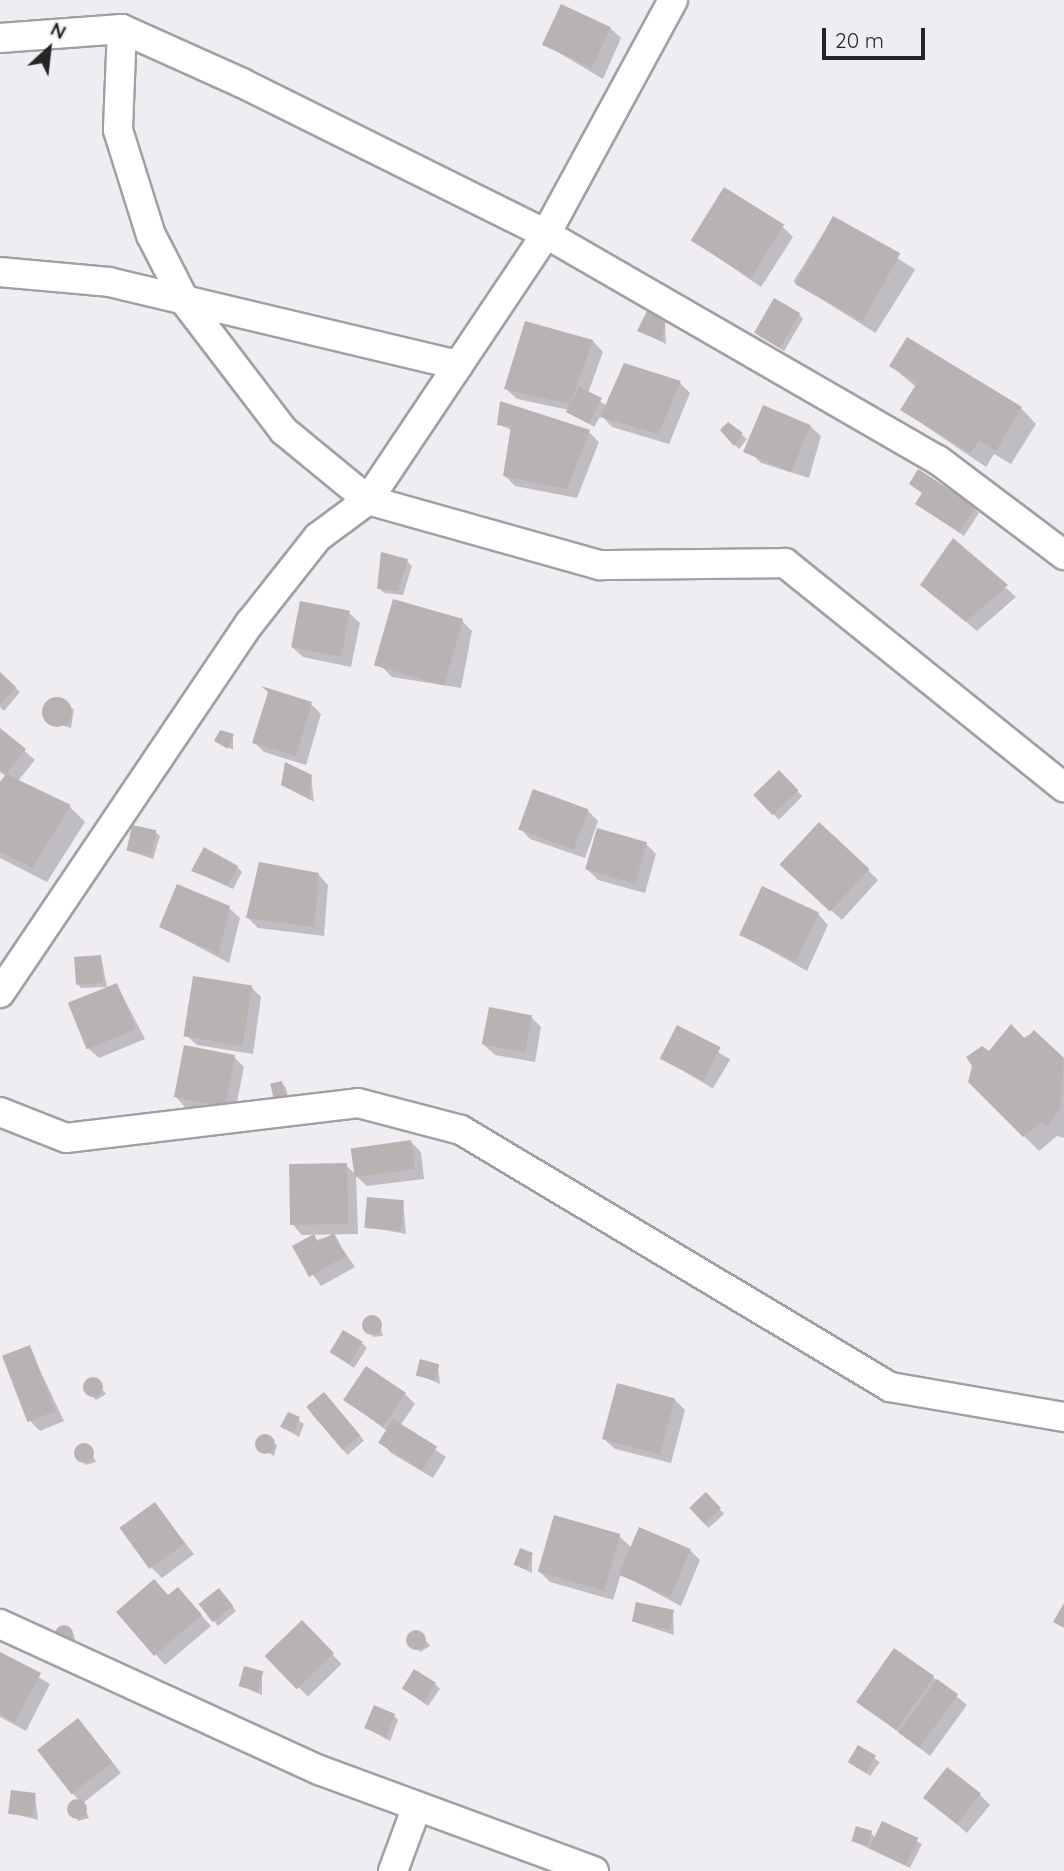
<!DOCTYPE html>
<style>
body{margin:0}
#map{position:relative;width:1064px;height:1871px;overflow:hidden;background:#efedf2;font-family:Quicksand,sans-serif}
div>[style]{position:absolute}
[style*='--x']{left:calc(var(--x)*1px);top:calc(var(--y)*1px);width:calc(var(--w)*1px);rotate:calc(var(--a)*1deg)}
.shadow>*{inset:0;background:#0003;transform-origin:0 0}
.building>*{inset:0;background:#b8b3b2;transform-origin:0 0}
.round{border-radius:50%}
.roads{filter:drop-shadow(2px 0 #a2a0a4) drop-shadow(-2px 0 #a2a0a4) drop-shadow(0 2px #a2a0a4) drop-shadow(0 -2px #a2a0a4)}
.minor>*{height:28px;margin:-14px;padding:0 14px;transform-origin:14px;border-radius:14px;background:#fff}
span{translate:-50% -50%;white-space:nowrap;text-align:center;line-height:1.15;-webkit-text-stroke:6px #efedf2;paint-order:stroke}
.north{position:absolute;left:14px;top:14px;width:70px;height:70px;-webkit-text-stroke:5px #efedf2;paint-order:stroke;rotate:27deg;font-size:19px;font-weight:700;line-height:28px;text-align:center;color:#252426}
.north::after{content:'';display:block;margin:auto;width:24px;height:32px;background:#252426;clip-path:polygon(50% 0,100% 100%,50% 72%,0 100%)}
.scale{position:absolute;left:822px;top:28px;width:103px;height:32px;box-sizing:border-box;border:4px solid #252426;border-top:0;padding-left:9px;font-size:21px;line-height:24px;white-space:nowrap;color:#252426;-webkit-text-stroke:5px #efedf2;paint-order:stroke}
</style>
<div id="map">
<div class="shadow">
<i style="clip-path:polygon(610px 28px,621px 38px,603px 79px,546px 45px)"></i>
<i style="left:833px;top:218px;width:97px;height:75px;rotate:32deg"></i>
<i style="clip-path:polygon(783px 227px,793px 237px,761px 287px,692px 240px)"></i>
<i style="clip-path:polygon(799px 314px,803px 319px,784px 351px,759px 336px)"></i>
<i style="clip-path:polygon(665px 321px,666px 344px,639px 331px)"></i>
<i style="clip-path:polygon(526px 323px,593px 341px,603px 352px,588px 393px,607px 406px,680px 383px,690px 393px,669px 444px,612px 427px,601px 415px,594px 427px,569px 410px,517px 399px,506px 389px)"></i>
<i style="clip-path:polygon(891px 366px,1021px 408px,1036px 424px,1011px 464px,994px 454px,986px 467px,902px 410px,916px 387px)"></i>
<i style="clip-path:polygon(501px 403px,589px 432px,599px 442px,577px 498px,515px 486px,505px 476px,512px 430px,499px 425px)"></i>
<i style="clip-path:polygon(728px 424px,747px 439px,739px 449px,735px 445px)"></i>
<i style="clip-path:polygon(810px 426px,821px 436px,809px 478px,761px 463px,751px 453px)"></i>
<i style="clip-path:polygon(924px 494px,974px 508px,979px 513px,964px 536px,922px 508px)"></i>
<i style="clip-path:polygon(953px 540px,1016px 597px,977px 631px,922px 585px)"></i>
<i style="clip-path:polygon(407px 561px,412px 566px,403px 595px,384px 593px,379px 588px)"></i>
<i style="clip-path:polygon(349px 613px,360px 623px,351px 667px,303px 657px,292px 647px)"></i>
<i style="clip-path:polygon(462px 621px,472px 631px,461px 688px,392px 677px,382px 667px)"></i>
<i style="clip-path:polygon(0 674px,20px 692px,4px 711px,0 707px)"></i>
<i style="clip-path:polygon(270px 692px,311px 704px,321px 714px,306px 765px,264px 752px,254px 742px)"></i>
<i style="clip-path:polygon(50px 702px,74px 709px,71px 728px,47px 721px)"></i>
<i style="clip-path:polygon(0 730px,35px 760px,17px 782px,70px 807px,85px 822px,47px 882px,0 858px,0 785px,6px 776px,0 772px)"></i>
<i style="clip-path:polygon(233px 735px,233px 750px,219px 741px)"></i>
<i style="left:779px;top:773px;width:33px;height:33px;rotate:45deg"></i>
<i style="clip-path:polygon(311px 776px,314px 802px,283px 784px)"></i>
<i style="clip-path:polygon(588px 811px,598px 821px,585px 858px,530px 839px,520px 828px)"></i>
<i style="clip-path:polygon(155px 832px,160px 836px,153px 859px,126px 850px)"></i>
<i style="clip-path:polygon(646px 844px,656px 854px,645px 893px,598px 880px,588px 870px)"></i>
<i style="clip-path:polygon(237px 867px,242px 872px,233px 889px,193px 871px)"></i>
<i style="clip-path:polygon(868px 870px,878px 880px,842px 920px,792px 875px)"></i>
<i style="clip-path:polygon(318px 874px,328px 885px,324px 936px,258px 928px,248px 918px)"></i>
<i style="clip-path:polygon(229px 908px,240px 918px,229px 963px,161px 927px)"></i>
<i style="clip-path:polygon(818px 914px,828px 925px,807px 971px,741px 934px)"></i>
<i style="clip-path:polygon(101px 956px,107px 987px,81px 988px,77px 983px)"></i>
<i style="clip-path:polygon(117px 985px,145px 1039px,99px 1058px,88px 1048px)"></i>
<i style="clip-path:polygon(251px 987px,261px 997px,253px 1054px,197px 1045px,186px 1035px)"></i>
<i style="clip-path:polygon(531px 1017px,541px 1027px,535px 1062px,495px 1055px,484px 1045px)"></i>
<i style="left:678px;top:1028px;width:61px;height:34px;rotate:31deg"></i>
<i style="clip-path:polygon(1034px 1033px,1064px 1061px,1064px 1138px,1057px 1136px,1039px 1151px,970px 1082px,989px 1053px)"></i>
<i style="clip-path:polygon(234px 1057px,244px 1067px,234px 1117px,185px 1107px,175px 1096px)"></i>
<i style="clip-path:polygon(282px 1083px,286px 1088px,290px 1105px,272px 1084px)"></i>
<i style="clip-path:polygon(411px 1142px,421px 1152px,424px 1179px,367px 1186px,356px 1176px,358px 1234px,302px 1235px,292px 1224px,346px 1165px,356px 1175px)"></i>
<i style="clip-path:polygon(403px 1202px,406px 1234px,367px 1227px)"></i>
<i style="clip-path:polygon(333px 1235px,355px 1267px,321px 1286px,294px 1247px)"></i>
<i style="clip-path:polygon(378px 1319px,383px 1336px,373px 1337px,366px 1321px)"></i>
<i style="clip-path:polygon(362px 1343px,367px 1348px,354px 1368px,331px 1352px)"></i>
<i style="clip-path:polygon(29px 1347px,64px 1421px,40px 1431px,30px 1421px)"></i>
<i style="clip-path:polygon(438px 1365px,440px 1384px,419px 1375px)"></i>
<i style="clip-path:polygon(96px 1380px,102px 1387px,91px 1394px,86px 1385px)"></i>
<i style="clip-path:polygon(103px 1390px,106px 1394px,96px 1400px,93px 1397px)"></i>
<i style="clip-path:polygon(405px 1394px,415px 1404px,400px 1426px,446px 1457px,433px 1478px,391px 1453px,381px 1442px,387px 1431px,345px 1399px)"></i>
<i style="left:328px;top:1399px;width:55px;height:22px;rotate:49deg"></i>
<i style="clip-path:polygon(674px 1399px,685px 1410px,671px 1463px,615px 1449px,604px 1439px)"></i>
<i style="clip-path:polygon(288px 1414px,304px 1424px,299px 1437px,282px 1427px)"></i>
<i style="clip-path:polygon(262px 1436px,277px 1445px,274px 1456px,258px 1447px)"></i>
<i style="clip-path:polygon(87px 1445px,96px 1462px,85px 1465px,77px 1448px)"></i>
<i style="left:706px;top:1494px;width:27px;height:21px;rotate:48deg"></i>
<i style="clip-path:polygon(155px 1505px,194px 1554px,162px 1578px,152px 1568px)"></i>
<i style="clip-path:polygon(619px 1536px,632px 1548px,690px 1550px,700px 1560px,681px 1606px,621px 1574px,613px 1600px,550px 1582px,540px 1572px)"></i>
<i style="clip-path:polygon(532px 1554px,532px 1573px,516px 1565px)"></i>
<i style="clip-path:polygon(224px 1595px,236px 1611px,218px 1626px,201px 1604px)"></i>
<i style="clip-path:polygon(187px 1599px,211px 1626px,165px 1665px,119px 1612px)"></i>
<i style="clip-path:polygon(673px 1612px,674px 1635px,634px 1622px)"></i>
<i style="left:302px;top:1623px;width:57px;height:47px;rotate:46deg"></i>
<i style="clip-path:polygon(69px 1630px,74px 1635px,76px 1645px,60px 1643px,58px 1632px)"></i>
<i style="clip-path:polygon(419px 1632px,430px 1646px,420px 1652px,409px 1638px)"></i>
<i style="clip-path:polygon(0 1654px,50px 1684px,26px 1731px,0 1717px)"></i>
<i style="clip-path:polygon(262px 1673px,262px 1695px,241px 1686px)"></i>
<i style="clip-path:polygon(933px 1677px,967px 1705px,930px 1756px,858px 1701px)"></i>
<i style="clip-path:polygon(435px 1684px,440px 1689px,428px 1706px,404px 1689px)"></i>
<i style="clip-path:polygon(394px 1716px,398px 1720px,390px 1741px,366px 1728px)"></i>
<i style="clip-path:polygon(88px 1731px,121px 1773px,83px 1803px,89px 1818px,78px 1821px,71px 1804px,82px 1803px,72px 1793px)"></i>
<i style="left:859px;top:1748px;width:25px;height:17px;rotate:34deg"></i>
<i style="clip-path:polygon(35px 1794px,38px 1820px,10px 1813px)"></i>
<i style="clip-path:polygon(980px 1795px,990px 1805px,967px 1833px,925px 1797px)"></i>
<i style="clip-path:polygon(883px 1823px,922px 1844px,910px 1868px,853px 1841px,871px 1833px,876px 1838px)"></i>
</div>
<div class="building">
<i style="left:561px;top:4px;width:55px;height:45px;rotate:25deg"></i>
<i style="left:724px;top:187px;width:71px;height:63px;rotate:32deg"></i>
<i style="left:833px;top:216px;width:77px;height:78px;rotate:29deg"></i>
<i style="left:774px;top:298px;width:30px;height:40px;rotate:30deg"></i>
<i style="clip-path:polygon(647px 311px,666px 319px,661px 341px,637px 331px)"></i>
<i style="clip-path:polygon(525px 321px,593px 340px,570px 404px,579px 387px,602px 398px,589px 424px,566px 412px,570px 404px,504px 389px)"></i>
<i style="clip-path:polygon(907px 337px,1022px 407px,996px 451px,979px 440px,971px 453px,900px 410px,917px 383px,889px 366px)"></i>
<i style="clip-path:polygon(624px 363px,681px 381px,658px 434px,600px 417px)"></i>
<i style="clip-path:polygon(500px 401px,590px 430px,567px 489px,503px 476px,511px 426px,497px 425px)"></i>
<i style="left:763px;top:405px;width:52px;height:51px;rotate:23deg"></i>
<i style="clip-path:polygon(728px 422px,743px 433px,734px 446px,720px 430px)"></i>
<i style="clip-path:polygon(918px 469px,976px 507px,959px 532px,915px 504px,922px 493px,909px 484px)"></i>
<i style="clip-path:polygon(953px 538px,1008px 585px,966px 622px,920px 585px)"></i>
<i style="clip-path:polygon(381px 552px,408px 559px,398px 591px,377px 589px)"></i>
<i style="left:393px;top:599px;width:73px;height:69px;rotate:16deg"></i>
<i style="left:300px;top:601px;width:51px;height:47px;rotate:11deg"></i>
<i style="clip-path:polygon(0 672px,16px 687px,0 705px)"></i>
<i style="clip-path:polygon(261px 686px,312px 702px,296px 756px,252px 743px,268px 692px)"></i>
<i class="round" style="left:42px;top:697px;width:30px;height:30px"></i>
<i style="clip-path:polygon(0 728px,26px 749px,6px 774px,0 770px)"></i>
<i style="clip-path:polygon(220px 730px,234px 734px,228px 749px,214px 741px)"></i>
<i style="clip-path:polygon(285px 762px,312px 775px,309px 799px,281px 785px)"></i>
<i style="left:779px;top:770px;width:28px;height:36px;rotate:46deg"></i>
<i style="clip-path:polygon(6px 774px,71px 805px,32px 868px,0 852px,0 782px)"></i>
<i style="left:533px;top:789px;width:59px;height:43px;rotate:20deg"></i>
<i style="left:819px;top:822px;width:69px;height:58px;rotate:43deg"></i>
<i style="left:132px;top:825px;width:25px;height:26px;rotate:12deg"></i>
<i style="left:597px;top:828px;width:52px;height:43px;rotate:16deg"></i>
<i style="clip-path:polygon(204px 847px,238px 866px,228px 885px,191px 871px)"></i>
<i style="clip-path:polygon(259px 862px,319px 873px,314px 927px,246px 918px)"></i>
<i style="clip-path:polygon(177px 884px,230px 906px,219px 954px,159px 927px)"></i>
<i style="left:762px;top:886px;width:63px;height:54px;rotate:25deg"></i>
<i style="left:101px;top:955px;width:28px;height:27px;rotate:86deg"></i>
<i style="left:193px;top:976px;width:60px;height:61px;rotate:9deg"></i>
<i style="left:117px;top:983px;width:50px;height:53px;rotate:68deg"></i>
<i style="left:489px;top:1007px;width:44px;height:38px;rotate:11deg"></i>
<i style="clip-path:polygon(1011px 1024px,1025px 1039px,1034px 1030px,1064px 1058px,1060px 1108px,1048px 1126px,1041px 1122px,1023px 1137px,968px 1082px,972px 1066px,966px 1057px,982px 1046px,989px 1051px)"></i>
<i style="left:677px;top:1025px;width:49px;height:38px;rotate:27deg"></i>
<i style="left:184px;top:1045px;width:52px;height:53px;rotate:11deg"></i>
<i style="left:282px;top:1081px;width:19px;height:12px;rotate:78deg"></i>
<i style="left:411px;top:1140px;width:29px;height:61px;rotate:82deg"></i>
<i style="left:347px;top:1163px;width:61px;height:58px;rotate:89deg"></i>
<i style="left:367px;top:1197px;width:37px;height:31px;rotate:5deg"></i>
<i style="clip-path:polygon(334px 1233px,346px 1256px,309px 1277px,292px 1246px,314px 1234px,318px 1242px)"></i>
<i class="round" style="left:362px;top:1315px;width:20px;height:20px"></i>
<i style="left:343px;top:1330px;width:23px;height:26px;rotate:31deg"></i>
<i style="left:30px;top:1345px;width:71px;height:30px;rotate:69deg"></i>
<i style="left:420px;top:1359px;width:20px;height:17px;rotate:15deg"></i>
<i style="left:366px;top:1366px;width:48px;height:41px;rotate:34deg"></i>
<i class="round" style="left:83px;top:1377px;width:20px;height:20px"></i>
<i style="left:617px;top:1383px;width:60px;height:58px;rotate:15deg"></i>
<i style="left:324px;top:1392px;width:56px;height:23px;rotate:50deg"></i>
<i style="clip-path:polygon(288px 1412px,300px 1417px,294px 1433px,280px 1427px)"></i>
<i style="left:393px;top:1419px;width:52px;height:28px;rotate:32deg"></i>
<i class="round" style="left:255px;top:1434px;width:20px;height:20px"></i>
<i class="round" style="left:74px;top:1443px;width:20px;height:20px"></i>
<i style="left:706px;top:1492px;width:22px;height:23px;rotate:47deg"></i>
<i style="left:155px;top:1502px;width:51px;height:44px;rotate:54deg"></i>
<i style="left:554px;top:1515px;width:69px;height:59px;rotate:16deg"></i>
<i style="left:639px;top:1527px;width:56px;height:52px;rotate:23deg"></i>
<i style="left:520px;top:1548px;width:14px;height:18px;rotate:21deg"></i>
<i style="clip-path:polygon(154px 1579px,168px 1595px,178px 1587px,202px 1615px,154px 1656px,116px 1612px)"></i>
<i style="left:219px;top:1588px;width:23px;height:26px;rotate:52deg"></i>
<i style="left:636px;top:1602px;width:39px;height:20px;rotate:12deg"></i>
<i style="clip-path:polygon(1064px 1603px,1064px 1628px,1053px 1622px)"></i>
<i style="left:302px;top:1620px;width:46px;height:52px;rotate:46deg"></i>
<i class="round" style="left:55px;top:1625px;width:18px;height:18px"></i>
<i class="round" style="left:406px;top:1630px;width:20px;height:20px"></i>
<i style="left:894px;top:1648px;width:49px;height:66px;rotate:35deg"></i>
<i style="clip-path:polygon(0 1652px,41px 1673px,15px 1722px,0 1714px)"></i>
<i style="left:244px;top:1666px;width:20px;height:21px;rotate:15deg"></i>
<i style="left:414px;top:1669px;width:26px;height:23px;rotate:32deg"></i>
<i style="left:937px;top:1679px;width:26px;height:66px;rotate:36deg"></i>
<i style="left:374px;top:1705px;width:23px;height:25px;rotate:23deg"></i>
<i style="left:78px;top:1718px;width:56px;height:52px;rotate:52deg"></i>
<i style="left:858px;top:1745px;width:21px;height:20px;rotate:31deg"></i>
<i style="left:947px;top:1767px;width:43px;height:39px;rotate:38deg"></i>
<i style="left:11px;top:1790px;width:25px;height:24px;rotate:7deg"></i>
<i class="round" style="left:67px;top:1799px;width:20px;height:20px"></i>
<i style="left:882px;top:1821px;width:40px;height:30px;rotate:25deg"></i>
<i style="left:856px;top:1826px;width:17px;height:16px;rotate:17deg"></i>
</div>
<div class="roads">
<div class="minor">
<i style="--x:122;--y:29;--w:101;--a:92.3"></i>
<i style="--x:118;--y:130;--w:110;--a:72.6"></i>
<i style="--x:151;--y:235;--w:76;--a:62.8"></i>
<i style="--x:186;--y:303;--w:161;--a:52.6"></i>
<i style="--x:284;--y:431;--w:109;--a:39.4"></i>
<i style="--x:368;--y:500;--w:241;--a:15.7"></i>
<i style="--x:600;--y:565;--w:185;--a:-0.6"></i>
<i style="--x:785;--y:563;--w:358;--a:38.8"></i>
<i style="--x:0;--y:38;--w:122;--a:-4.2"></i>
<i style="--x:122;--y:29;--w:132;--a:24.2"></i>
<i style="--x:242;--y:83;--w:339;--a:26.4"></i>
<i style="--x:546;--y:234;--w:452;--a:30"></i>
<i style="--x:938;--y:460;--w:158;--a:37"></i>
<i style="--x:0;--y:272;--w:109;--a:5.2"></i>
<i style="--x:109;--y:282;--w:359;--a:13.4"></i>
<i style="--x:0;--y:993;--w:447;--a:-56"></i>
<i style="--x:250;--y:623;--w:110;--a:-51.7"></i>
<i style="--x:318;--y:537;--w:62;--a:-36.5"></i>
<i style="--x:368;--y:500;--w:320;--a:-56.2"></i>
<i style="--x:546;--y:234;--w:266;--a:-61.5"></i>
<i style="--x:0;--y:1112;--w:71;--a:21.5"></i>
<i style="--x:66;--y:1138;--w:294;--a:-6.8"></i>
<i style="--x:358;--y:1103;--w:106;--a:14.7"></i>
<i style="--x:461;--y:1130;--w:500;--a:30.92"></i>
<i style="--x:890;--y:1387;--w:177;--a:9.8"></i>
<i style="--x:0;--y:1624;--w:351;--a:24.6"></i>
<i style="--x:319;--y:1770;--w:293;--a:20.2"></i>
<i style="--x:393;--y:1871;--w:69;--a:-69.7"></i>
</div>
</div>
<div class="north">N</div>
<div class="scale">20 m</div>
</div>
